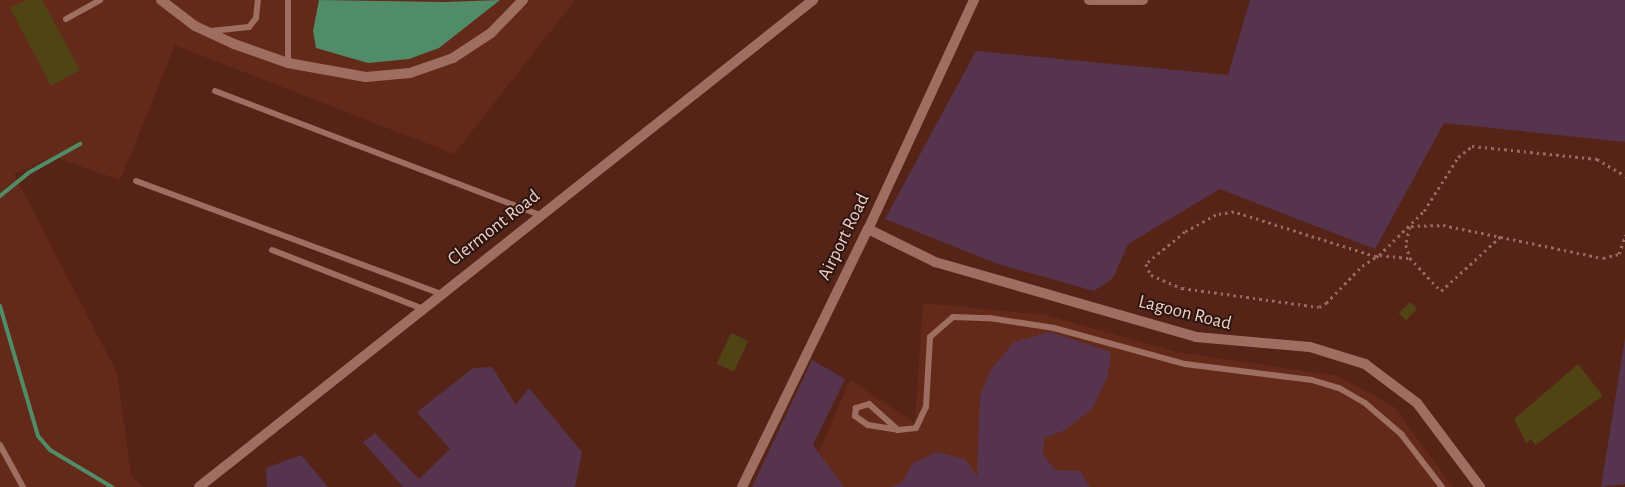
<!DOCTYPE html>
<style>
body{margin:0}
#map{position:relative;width:1625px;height:487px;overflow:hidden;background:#562417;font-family:"Alegreya Sans",sans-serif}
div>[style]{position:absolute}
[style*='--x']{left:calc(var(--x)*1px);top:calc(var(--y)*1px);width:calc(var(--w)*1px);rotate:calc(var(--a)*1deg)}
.built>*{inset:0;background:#632a1a}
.green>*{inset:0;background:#56344e}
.water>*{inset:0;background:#508c67}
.stream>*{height:4px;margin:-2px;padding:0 2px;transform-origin:2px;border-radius:2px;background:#508c67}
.building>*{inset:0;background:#504414;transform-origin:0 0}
.path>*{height:2.5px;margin-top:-1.25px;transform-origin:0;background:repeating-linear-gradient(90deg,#956b5f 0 2.5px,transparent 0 6.5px)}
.service>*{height:6px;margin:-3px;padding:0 3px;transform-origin:3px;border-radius:3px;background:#9e6e61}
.minor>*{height:10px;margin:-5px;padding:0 5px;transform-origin:5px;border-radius:5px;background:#9e6e61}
.tertiary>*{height:10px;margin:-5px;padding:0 5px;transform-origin:5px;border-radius:5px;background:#9e6e61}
span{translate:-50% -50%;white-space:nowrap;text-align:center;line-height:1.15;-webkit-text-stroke:4px #2c150f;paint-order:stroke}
.street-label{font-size:19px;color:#eecec5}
</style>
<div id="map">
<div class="built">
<i style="clip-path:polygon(0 0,575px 0,454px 154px,175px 45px,120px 180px,54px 157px,14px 174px,117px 373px,131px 475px,143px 487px,0 487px)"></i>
<i style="clip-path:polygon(923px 303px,1045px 315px,1177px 352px,1338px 376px,1393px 406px,1453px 487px,804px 487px,850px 380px,915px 423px)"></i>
</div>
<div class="green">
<i style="clip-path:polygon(1250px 0,1625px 0,1625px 142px,1444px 123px,1375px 249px,1220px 189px,1128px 244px,1113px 278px,1094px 291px,995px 263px,885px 219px,976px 51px,1228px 75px)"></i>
<i style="clip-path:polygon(1050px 332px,1111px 352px,1108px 376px,1092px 409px,1065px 430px,1044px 438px,1043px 455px,1055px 470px,1080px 471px,1090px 487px,892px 487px,902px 482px,913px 463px,937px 452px,965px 459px,977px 476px,980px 396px,992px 368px,1014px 342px)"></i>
<i style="clip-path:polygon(1625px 338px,1625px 484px,1601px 487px)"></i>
<i style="clip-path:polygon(812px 360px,845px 379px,813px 445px,844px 487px,752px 487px)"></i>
<i style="clip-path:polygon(492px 367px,516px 405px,529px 388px,582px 452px,575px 487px,403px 487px,363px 442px,375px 433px,419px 479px,450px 449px,417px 412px,473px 368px)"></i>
<i style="clip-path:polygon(301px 455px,328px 487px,267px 487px,266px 468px)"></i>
</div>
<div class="water">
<i style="clip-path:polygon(319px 0,444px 2px,500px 0,439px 48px,409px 59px,368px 63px,316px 48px,313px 31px)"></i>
</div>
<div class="stream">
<i style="--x:0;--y:196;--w:36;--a:-39"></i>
<i style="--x:28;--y:173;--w:60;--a:-29.1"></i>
<i style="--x:0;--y:306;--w:135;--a:73.7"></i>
<i style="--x:38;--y:436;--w:18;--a:49"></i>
<i style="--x:50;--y:450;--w:72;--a:30.8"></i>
</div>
<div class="building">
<i style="clip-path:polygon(26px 0,42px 0,80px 70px,51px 86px,10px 8px)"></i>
<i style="left:1410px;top:302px;width:10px;height:16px;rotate:45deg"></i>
<i style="left:731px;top:333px;width:19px;height:34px;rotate:25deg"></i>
<i style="clip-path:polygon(1578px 364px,1603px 396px,1535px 445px,1531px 439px,1526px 443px,1514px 419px)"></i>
</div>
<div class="path">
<i style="--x:1411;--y:226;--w:32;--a:-2"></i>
<i style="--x:1443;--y:225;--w:163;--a:11.7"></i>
<i style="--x:1603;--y:258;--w:16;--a:-14"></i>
<i style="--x:1619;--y:254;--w:20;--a:-72"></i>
<i style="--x:1410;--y:227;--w:18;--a:103"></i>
<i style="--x:1406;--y:245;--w:14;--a:73"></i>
<i style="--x:1410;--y:258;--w:45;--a:46.8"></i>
<i style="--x:1441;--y:291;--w:81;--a:-42.5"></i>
<i style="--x:1380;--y:255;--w:30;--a:6"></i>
<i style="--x:1376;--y:257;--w:149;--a:-162.4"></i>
<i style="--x:1234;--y:212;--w:18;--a:171"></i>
<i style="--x:1216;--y:215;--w:35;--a:151"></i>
<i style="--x:1185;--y:232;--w:50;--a:140.6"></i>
<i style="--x:1146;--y:264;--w:12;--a:66"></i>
<i style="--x:1151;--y:275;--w:34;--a:23"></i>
<i style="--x:1182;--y:288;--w:138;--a:7.9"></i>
<i style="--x:1319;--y:307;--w:8;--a:-30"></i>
<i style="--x:1326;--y:303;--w:52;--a:-45.8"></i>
<i style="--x:1362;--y:266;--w:17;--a:-33"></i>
<i style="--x:1376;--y:257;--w:4;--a:-34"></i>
<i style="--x:1379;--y:255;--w:63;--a:-44.4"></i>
<i style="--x:1424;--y:211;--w:64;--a:-57.8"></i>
<i style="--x:1458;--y:157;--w:18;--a:-38"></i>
<i style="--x:1472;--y:146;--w:126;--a:5.9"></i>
<i style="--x:1597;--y:159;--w:33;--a:31"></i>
</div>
<div class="service">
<i style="--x:288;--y:0;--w:63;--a:90"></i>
<i style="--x:66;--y:19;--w:39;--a:-29"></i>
<i style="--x:211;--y:31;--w:38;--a:-6"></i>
<i style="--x:249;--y:27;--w:11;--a:-52"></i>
<i style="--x:256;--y:18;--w:18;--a:-84"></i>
<i style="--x:215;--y:91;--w:347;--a:20.9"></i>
<i style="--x:136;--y:181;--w:322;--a:20.3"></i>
<i style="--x:272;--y:250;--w:160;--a:21.3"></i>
<i style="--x:898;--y:430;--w:39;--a:-138"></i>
<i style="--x:869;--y:404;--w:14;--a:163"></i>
<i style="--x:856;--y:408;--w:8;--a:97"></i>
<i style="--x:855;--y:416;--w:16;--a:35"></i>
<i style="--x:868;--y:425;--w:30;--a:9"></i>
<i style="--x:898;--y:430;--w:18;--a:-6"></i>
<i style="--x:916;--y:428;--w:23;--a:-65"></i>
<i style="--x:926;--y:407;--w:70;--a:-86.7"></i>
<i style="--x:930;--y:337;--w:30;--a:-41"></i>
<i style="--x:953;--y:317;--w:36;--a:2"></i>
<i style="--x:989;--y:318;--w:66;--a:8.7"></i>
<i style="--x:1054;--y:328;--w:136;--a:15.4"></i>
<i style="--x:1185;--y:364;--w:128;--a:7.2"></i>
<i style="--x:1312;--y:380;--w:28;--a:17"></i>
<i style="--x:1339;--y:388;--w:30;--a:30"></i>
<i style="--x:1365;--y:403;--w:48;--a:40.7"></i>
<i style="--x:1401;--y:434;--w:67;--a:52.3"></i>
<i style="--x:0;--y:445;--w:48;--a:61.3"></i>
</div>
<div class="minor">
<i style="--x:161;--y:0;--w:43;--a:37.4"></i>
<i style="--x:195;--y:26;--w:43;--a:24.8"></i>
<i style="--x:234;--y:44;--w:57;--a:19.4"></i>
<i style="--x:288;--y:63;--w:79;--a:10.2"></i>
<i style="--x:366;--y:77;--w:44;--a:-5.2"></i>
<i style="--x:410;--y:73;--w:46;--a:-19.2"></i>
<i style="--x:453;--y:58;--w:45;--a:-33.3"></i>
<i style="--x:491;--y:33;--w:46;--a:-45.9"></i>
<i style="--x:1089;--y:0;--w:54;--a:0"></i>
<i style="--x:199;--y:487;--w:784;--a:-38.42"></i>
<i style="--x:742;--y:487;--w:287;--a:-64"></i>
</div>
<div class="tertiary">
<i style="--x:974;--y:0;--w:252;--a:114.8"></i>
<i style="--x:868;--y:229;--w:75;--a:26.2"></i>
<i style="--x:935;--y:262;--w:272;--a:16"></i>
<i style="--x:1196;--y:337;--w:114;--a:5"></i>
<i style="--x:1310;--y:347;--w:58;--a:17.2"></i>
<i style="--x:1365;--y:364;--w:65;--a:36.9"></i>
<i style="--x:1417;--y:403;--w:105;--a:53.1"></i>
</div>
<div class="street-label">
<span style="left:494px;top:228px;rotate:-38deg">Clermont Road</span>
<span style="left:844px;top:237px;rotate:-64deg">Airport Road</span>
<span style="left:1185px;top:313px;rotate:14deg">Lagoon Road</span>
</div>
</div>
